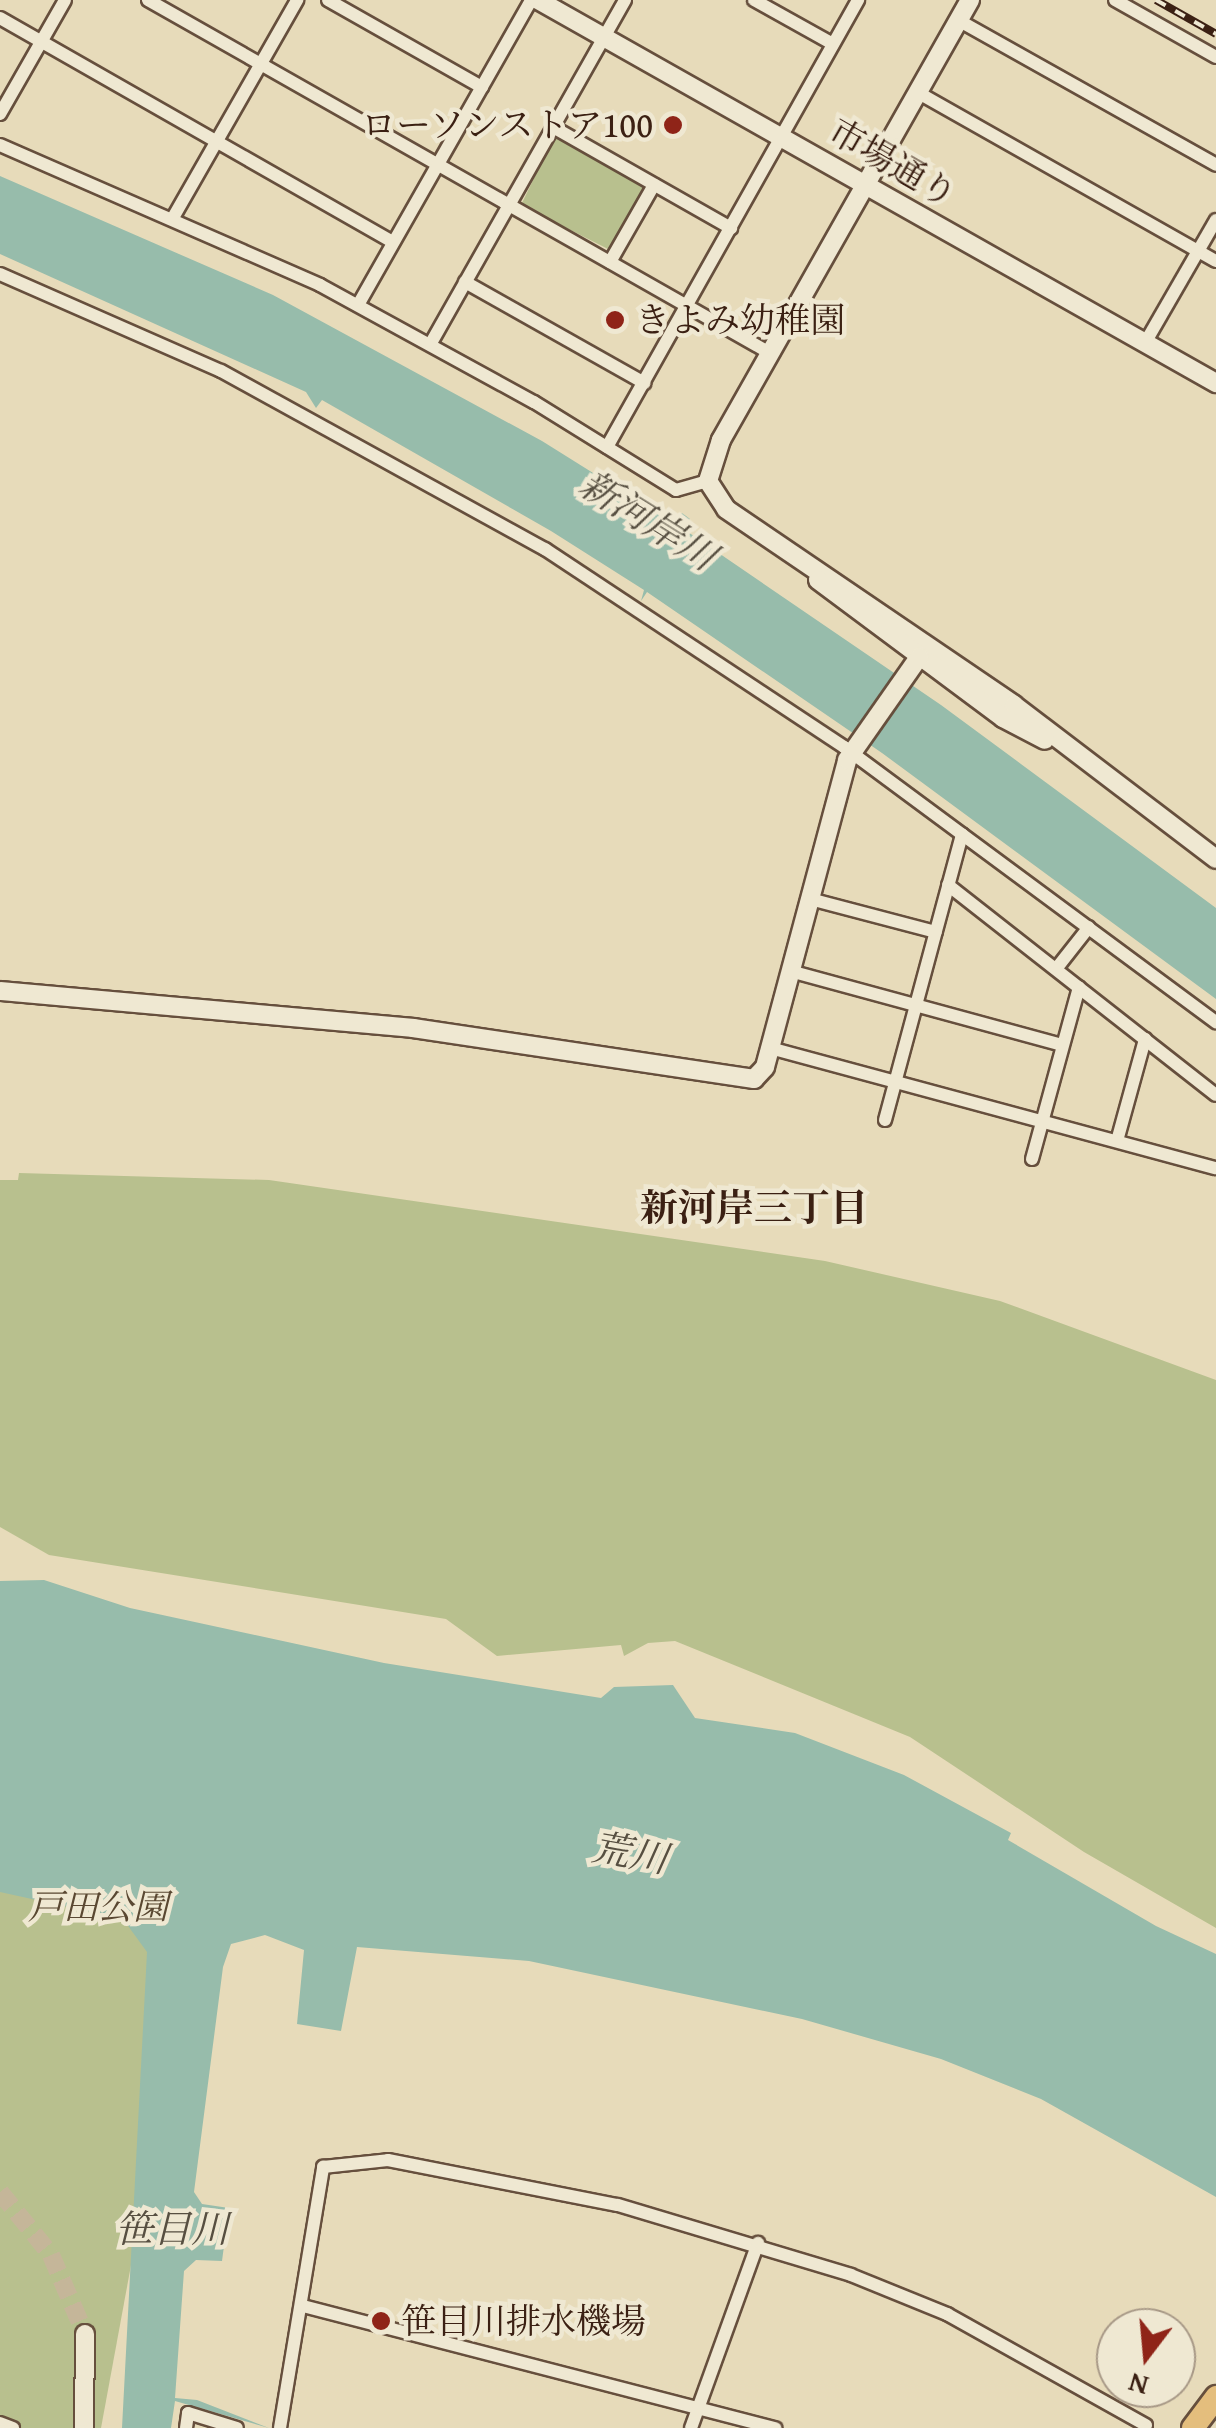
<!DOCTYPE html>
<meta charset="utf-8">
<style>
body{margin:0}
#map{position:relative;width:1216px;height:2428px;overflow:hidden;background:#e7dbba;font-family:"Gentium Book Plus","Noto Serif JP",serif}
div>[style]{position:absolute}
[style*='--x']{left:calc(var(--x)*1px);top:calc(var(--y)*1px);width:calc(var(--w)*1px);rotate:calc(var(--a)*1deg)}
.green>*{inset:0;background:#b8c08e}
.water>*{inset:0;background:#97bcab}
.secondary-tunnel>*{height:18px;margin-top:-9px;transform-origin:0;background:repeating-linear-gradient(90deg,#c5b699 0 18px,transparent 0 27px)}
.roads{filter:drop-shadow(2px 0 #664f3d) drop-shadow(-2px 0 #664f3d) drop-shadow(0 2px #664f3d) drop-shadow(0 -2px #664f3d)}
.street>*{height:12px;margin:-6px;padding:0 6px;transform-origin:6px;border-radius:6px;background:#efe8d2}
.secondary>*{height:18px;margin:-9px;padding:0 9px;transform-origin:9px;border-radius:9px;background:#efe8d2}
.highway>*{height:22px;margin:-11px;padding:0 11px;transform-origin:11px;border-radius:11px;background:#e4be7d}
.rail>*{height:8px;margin-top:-4px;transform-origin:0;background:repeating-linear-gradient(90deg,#efe8d2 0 11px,#3b2013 0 22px);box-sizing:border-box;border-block:2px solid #3b2013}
.dots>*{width:28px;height:28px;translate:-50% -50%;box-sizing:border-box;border:5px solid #efe8d2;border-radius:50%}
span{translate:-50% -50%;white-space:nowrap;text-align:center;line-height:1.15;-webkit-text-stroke:9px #efe8d2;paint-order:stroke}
.poi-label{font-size:35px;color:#3b2013}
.right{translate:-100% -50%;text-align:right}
.left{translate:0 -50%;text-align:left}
.street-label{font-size:35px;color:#3b2013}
.park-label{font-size:35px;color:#5a4832;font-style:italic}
.water-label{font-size:38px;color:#574f41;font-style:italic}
.neighbourhood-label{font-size:38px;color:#3b2013;font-weight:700}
.north{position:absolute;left:1096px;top:2308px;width:100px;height:100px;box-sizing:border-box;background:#efe8d2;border:2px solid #a79886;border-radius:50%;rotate:196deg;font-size:28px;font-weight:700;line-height:40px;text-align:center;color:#3b2013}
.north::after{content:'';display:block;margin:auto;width:35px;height:45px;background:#8f2418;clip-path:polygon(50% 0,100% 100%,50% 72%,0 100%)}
</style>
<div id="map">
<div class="green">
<i style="clip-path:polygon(560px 137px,644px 185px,612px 251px,521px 205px,553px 139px)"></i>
<i style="clip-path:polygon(19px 1173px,269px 1180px,825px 1261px,1000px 1301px,1216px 1380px,1216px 1928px,1084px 1852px,910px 1737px,675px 1641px,648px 1643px,624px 1656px,621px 1645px,497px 1656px,446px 1619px,49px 1555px,0 1527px,0 1180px,18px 1180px)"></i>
<i style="clip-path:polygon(0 1777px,211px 1831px,101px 2428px,0 2428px)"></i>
</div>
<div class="water">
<i style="clip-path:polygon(0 176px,273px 295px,542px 441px,673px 523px,682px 513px,690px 519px,685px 530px,941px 705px,1216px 908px,1216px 999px,882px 753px,647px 592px,641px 601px,644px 590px,551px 531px,322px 400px,316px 408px,306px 392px,0 254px)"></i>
<i style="clip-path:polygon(44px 1580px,130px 1608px,384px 1663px,601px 1698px,614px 1687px,673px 1685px,695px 1718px,795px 1733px,904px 1775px,1011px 1833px,1008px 1840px,1156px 1926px,1216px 1954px,1216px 2197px,1041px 2099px,941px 2059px,802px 2019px,529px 1961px,357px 1947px,341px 2031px,297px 2024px,304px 1950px,265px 1935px,231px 1944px,223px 1967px,194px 2192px,202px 2204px,229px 2208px,222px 2261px,196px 2260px,184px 2271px,175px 2398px,197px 2400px,269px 2428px,175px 2401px,171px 2428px,122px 2428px,147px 1952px,123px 1919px,0 1892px,0 1581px)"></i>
</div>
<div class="secondary-tunnel">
<i style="--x:0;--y:2192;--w:81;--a:51"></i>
<i style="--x:51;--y:2255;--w:86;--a:66.7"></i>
</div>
<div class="roads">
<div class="street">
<i style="--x:148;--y:0;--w:715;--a:29.58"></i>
<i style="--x:328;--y:0;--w:177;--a:29.5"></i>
<i style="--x:754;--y:0;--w:90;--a:29.1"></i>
<i style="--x:1115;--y:0;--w:116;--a:29.4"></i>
<i style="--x:0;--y:18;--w:452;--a:29.7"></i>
<i style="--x:958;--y:20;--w:296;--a:29.3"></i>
<i style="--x:917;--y:92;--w:343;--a:29.5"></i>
<i style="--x:0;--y:114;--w:131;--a:-60.3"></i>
<i style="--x:553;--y:127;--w:205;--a:29.6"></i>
<i style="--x:0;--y:145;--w:349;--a:23.6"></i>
<i style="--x:320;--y:285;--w:244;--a:28.7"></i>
<i style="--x:534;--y:402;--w:167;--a:31.8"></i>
<i style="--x:676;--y:490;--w:33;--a:-16"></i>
<i style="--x:174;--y:216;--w:249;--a:-60.3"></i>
<i style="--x:610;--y:262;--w:89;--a:-60.3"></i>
<i style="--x:0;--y:274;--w:241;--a:23.7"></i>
<i style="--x:221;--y:371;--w:370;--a:28.8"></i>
<i style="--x:545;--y:549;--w:359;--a:33.5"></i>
<i style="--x:844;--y:747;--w:463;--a:36.5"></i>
<i style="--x:465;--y:282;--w:206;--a:29.4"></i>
<i style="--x:358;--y:305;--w:351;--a:-60.4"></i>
<i style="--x:431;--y:343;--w:394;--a:-60.5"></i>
<i style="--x:1145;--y:343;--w:142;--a:-60"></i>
<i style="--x:607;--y:447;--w:513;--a:-60.68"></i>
<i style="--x:948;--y:885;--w:340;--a:38.1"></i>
<i style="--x:810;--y:899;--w:130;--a:14.7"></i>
<i style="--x:1056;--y:969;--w:53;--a:-51.8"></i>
<i style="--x:790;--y:971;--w:282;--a:15.2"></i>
<i style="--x:770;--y:1048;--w:462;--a:15.1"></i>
<i style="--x:885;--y:1120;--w:296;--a:-74.9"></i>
<i style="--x:1117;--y:1141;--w:106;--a:-74.6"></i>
<i style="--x:1032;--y:1159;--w:178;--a:-74.7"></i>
<i style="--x:303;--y:2306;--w:488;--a:14.5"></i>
<i style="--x:0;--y:2423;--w:14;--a:21"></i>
<i style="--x:186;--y:2428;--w:15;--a:-82"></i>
<i style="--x:188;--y:2413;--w:51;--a:17"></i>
<i style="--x:280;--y:2428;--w:265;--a:-80.6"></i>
<i style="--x:323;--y:2167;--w:65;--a:-6.1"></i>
<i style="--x:388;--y:2160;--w:234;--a:11.1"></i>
<i style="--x:618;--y:2205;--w:243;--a:16.7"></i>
<i style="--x:851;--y:2275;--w:104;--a:22.1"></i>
<i style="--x:947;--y:2314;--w:228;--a:29.2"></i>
<i style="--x:691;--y:2428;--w:197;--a:-70.1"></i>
</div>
<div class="secondary">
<i style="--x:538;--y:0;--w:779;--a:29.46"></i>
<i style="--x:970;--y:0;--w:506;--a:119.51"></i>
<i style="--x:721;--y:440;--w:43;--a:107.6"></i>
<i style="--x:708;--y:481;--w:33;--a:57"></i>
<i style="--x:726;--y:509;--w:348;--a:34.2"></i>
<i style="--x:1014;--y:705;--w:254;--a:37.3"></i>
<i style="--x:818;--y:580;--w:231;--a:36.7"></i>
<i style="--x:1003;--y:718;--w:47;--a:27.6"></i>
<i style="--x:0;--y:991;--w:415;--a:5.1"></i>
<i style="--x:413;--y:1028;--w:345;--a:8.5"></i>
<i style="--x:754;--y:1079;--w:16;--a:-47"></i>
<i style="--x:765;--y:1067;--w:318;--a:-75"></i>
<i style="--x:847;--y:760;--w:126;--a:-55"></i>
<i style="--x:84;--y:2428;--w:94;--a:-89.4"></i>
</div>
<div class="highway">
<i style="--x:1193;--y:2428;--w:39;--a:-53"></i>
</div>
</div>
<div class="rail">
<i style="--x:1156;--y:0;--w:69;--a:29.5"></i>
</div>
<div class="dots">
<i style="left:673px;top:125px;background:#8f2418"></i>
<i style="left:615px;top:320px;background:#8f2418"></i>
<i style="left:381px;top:2321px;background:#8f2418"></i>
</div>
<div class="poi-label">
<span class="right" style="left:653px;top:125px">ローソンストア100</span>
<span class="left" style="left:635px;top:320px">きよみ幼稚園</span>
<span class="left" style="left:401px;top:2321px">笹目川排水機場</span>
</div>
<div class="street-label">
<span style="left:893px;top:163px;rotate:30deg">市場通り</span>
</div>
<div class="park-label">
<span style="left:98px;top:1907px">戸田公園</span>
</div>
<div class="water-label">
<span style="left:648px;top:520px;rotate:32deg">新河岸川</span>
<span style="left:630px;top:1853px;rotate:10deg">荒川</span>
<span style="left:172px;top:2229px">笹目川</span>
</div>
<div class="neighbourhood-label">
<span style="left:754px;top:1208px">新河岸三丁目</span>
</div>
<div class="north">N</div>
</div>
